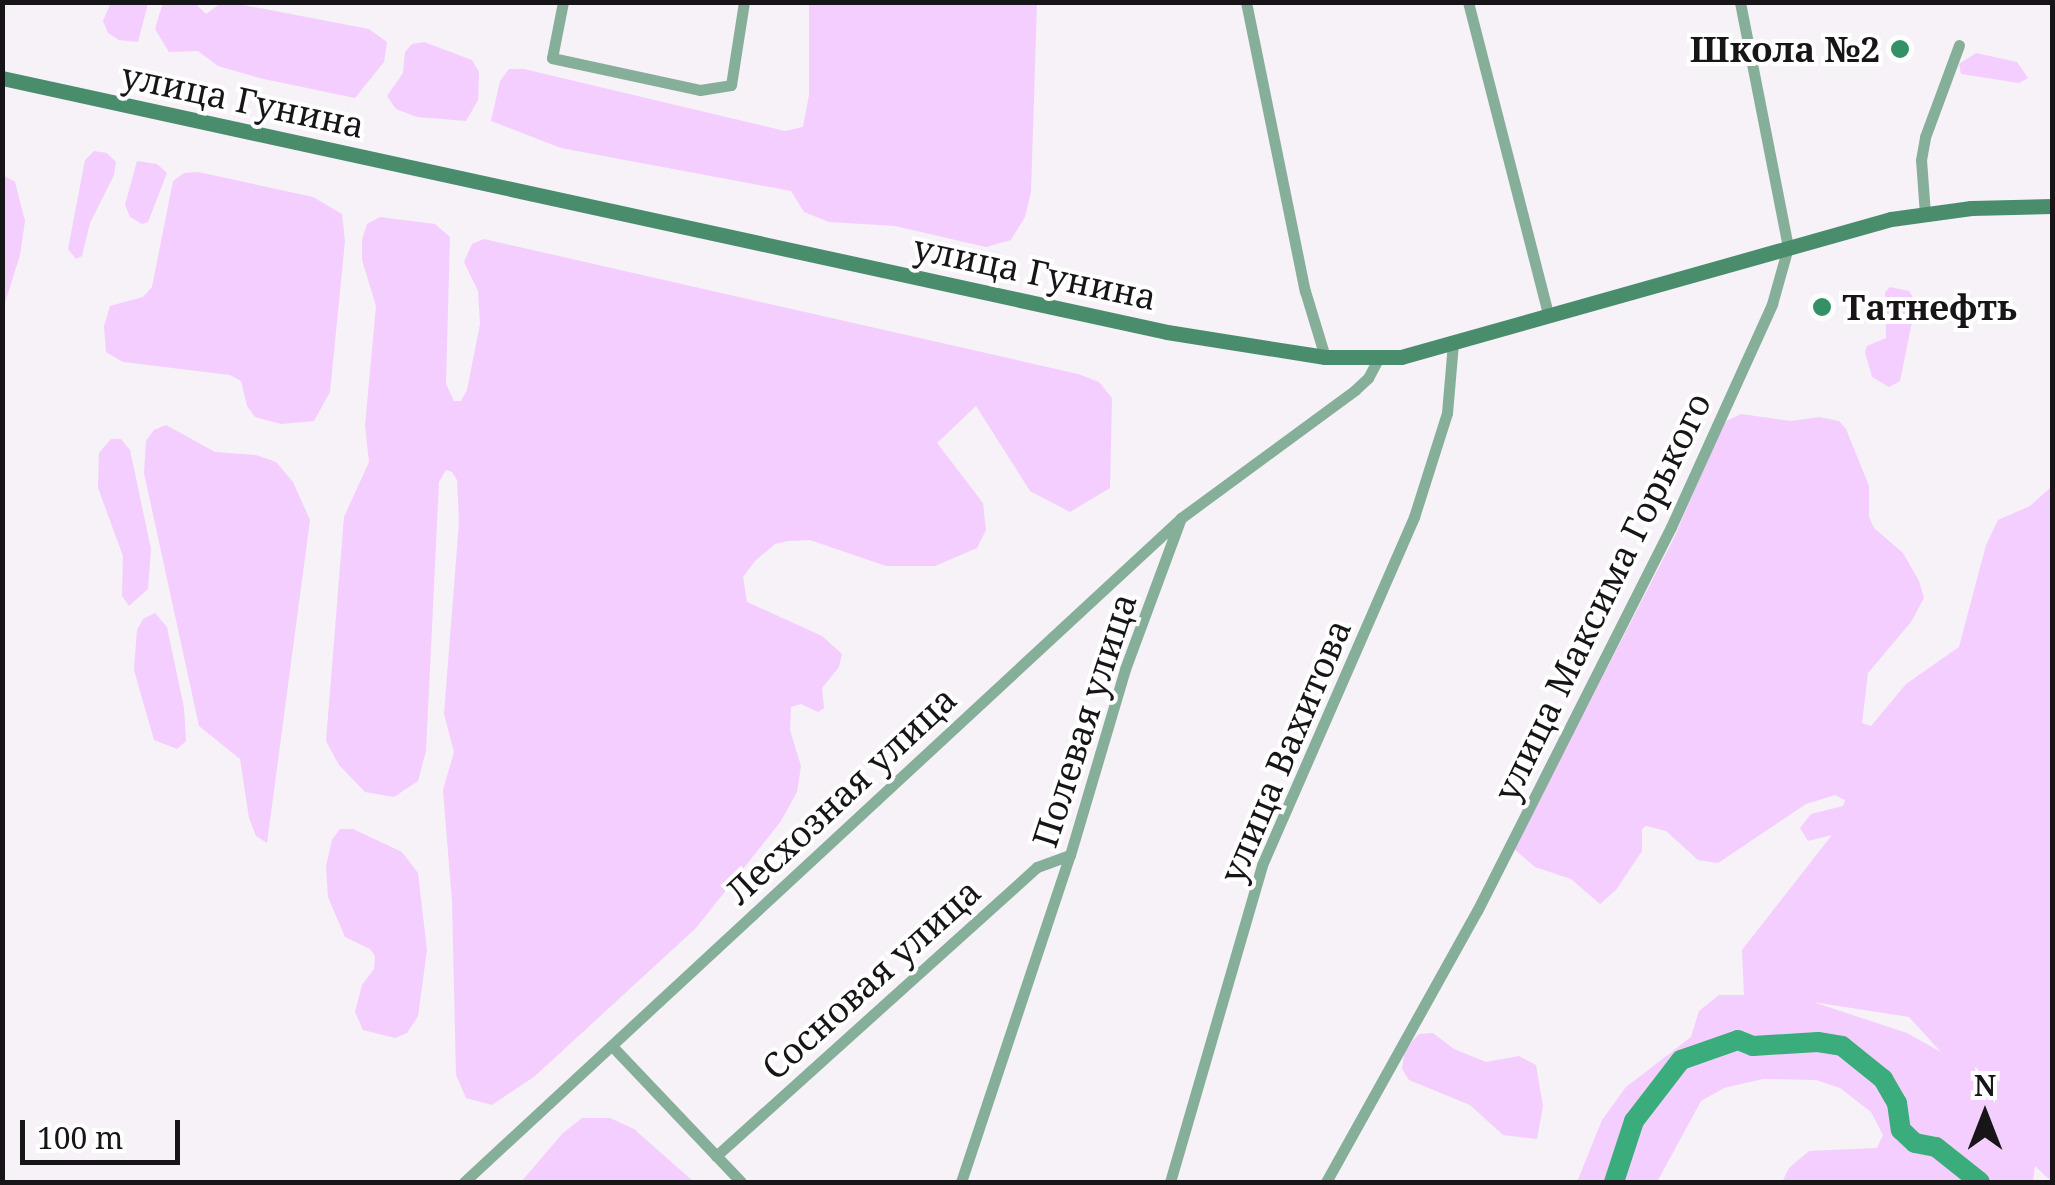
<!DOCTYPE html>
<meta charset="utf-8">
<style>
body{margin:0}
#map{position:relative;width:2055px;height:1185px;overflow:hidden;background:#f7f1f8;font-family:"Noto Serif",serif}
div>[style]{position:absolute}
[style*='--x']{left:calc(var(--x)*1px);top:calc(var(--y)*1px);width:calc(var(--w)*1px);rotate:calc(var(--a)*1deg)}
.green>*{inset:0;background:#f4cefe}
.river>*{height:20px;margin:-10px;padding:0 10px;transform-origin:10px;border-radius:10px;background:#3bac7b}
.minor>*{height:11px;margin:-5.5px;padding:0 5.5px;transform-origin:5.5px;border-radius:5.5px;background:#85af98}
.secondary>*{height:15px;margin:-7.5px;padding:0 7.5px;transform-origin:7.5px;border-radius:7.5px;background:#4a8d6d}
.dots>*{width:28px;height:28px;translate:-50% -50%;box-sizing:border-box;border:5px solid #fff;border-radius:50%}
span{translate:-50% -50%;white-space:nowrap;text-align:center;line-height:1.15;-webkit-text-stroke:8px #fff;paint-order:stroke}
.poi-label{font-size:35px;color:#171518;font-weight:700}
.right{translate:-100% -50%;text-align:right}
.left{translate:0 -50%;text-align:left}
.street-label{font-size:35px;color:#171518}
.frame{position:absolute;inset:0;border:5px solid #171518;pointer-events:none}
.north{position:absolute;left:1935px;top:1065px;width:100px;height:100px;-webkit-text-stroke:8px #fff;paint-order:stroke;rotate:0deg;font-size:28px;font-weight:700;line-height:40px;text-align:center;color:#171518}
.north::after{content:'';display:block;margin:auto;width:35px;height:45px;background:#171518;clip-path:polygon(50% 0,100% 100%,50% 72%,0 100%)}
.scale{position:absolute;left:20px;top:1120px;width:160px;height:45px;box-sizing:border-box;border:5px solid #171518;border-top:0;padding-left:12px;font-size:30px;line-height:35px;white-space:nowrap;color:#171518;-webkit-text-stroke:8px #fff;paint-order:stroke}
</style>
<div id="map">
<div class="green">
<i style="clip-path:polygon(111px 2px,148px 3px,138px 42px,119px 40px,108px 33px,103px 21px)"></i>
<i style="clip-path:polygon(163px 2px,195px 3px,206px 14px,221px 3px,233px 3px,369px 29px,387px 42px,384px 62px,355px 98px,259px 78px,218px 66px,198px 51px,169px 52px,155px 29px)"></i>
<i style="clip-path:polygon(809px 3px,1037px 3px,1031px 192px,1025px 217px,1011px 240px,986px 247px,895px 226px,829px 222px,804px 212px,791px 191px,561px 148px,491px 121px,500px 81px,509px 69px,524px 69px,785px 131px,803px 127px,809px 95px)"></i>
<i style="clip-path:polygon(424px 42px,472px 60px,479px 72px,478px 100px,466px 121px,417px 117px,396px 109px,387px 96px,403px 73px,405px 52px,412px 44px)"></i>
<i style="clip-path:polygon(1976px 53px,2017px 62px,2028px 78px,2019px 83px,1961px 74px,1959px 64px)"></i>
<i style="clip-path:polygon(94px 151px,107px 153px,116px 162px,114px 175px,90px 223px,82px 256px,76px 259px,68px 249px,85px 160px)"></i>
<i style="clip-path:polygon(137px 161px,157px 164px,167px 173px,148px 222px,142px 224px,130px 217px,125px 205px)"></i>
<i style="clip-path:polygon(198px 172px,313px 197px,342px 214px,345px 241px,330px 392px,314px 421px,281px 424px,255px 417px,247px 406px,241px 381px,230px 375px,123px 362px,106px 352px,104px 326px,110px 306px,143px 297px,152px 287px,173px 181px,184px 173px)"></i>
<i style="clip-path:polygon(3px 175px,15px 182px,25px 221px,20px 255px,3px 309px)"></i>
<i style="clip-path:polygon(380px 217px,435px 224px,450px 237px,446px 384px,454px 401px,461px 401px,467px 390px,480px 324px,478px 291px,464px 262px,472px 244px,484px 239px,1078px 374px,1099px 382px,1112px 398px,1110px 488px,1070px 512px,1030px 491px,976px 406px,937px 443px,983px 503px,986px 530px,977px 548px,935px 566px,886px 566px,810px 540px,788px 541px,775px 544px,755px 561px,743px 577px,747px 602px,822px 636px,842px 654px,839px 667px,822px 688px,824px 708px,818px 712px,801px 704px,791px 707px,790px 730px,801px 766px,797px 792px,781px 821px,696px 928px,535px 1076px,492px 1105px,466px 1098px,456px 1075px,452px 902px,443px 790px,454px 752px,444px 714px,459px 522px,457px 480px,452px 472px,446px 470px,439px 482px,426px 751px,418px 781px,394px 797px,365px 792px,339px 765px,326px 741px,344px 517px,369px 462px,365px 426px,376px 306px,362px 260px,362px 240px,367px 224px)"></i>
<i style="clip-path:polygon(1890px 287px,1909px 291px,1916px 302px,1900px 381px,1889px 387px,1872px 377px,1865px 352px,1867px 346px,1886px 338px,1885px 292px)"></i>
<i style="clip-path:polygon(evenodd,1741px 414px,1791px 421px,1819px 417px,1839px 421px,1846px 429px,1869px 486px,1869px 517px,1874px 528px,1903px 553px,1919px 581px,1924px 598px,1911px 622px,1868px 673px,1862px 723px,1871px 726px,1906px 684px,1959px 647px,1986px 545px,1998px 520px,2030px 506px,2052px 486px,2052px 1182px,2035px 1166px,2033px 1182px,1782px 1182px,1789px 1168px,1809px 1151px,1877px 1148px,1883px 1135px,1871px 1112px,1840px 1088px,1816px 1080px,1763px 1079px,1724px 1088px,1701px 1101px,1657px 1182px,1577px 1182px,1602px 1120px,1626px 1087px,1691px 1037px,1699px 1011px,1719px 995px,1744px 995px,1742px 950px,1832px 835px,1808px 841px,1800px 828px,1811px 814px,1843px 806px,1845px 800px,1835px 795px,1806px 804px,1718px 863px,1698px 860px,1666px 831px,1646px 826px,1642px 829px,1642px 851px,1616px 890px,1600px 904px,1571px 879px,1535px 867px,1514px 849px,1674px 538px,1724px 422px,1741px 414px,1813px 1002px,1909px 1017px,1941px 1052px,1907px 1033px,1813px 1002px)"></i>
<i style="clip-path:polygon(166px 425px,215px 452px,256px 455px,276px 462px,293px 482px,310px 520px,267px 843px,256px 836px,249px 818px,240px 759px,199px 726px,144px 473px,146px 441px,154px 430px)"></i>
<i style="clip-path:polygon(111px 439px,121px 439px,130px 450px,151px 549px,148px 589px,129px 606px,122px 596px,123px 556px,98px 488px,99px 453px)"></i>
<i style="clip-path:polygon(155px 613px,167px 627px,184px 708px,186px 741px,177px 749px,154px 740px,134px 670px,137px 630px,143px 619px)"></i>
<i style="clip-path:polygon(340px 829px,353px 829px,402px 852px,418px 873px,427px 950px,418px 1016px,407px 1033px,395px 1038px,363px 1030px,355px 1012px,362px 985px,374px 969px,375px 956px,370px 949px,345px 937px,328px 897px,326px 866px,332px 840px)"></i>
<i style="clip-path:polygon(1433px 1033px,1454px 1049px,1486px 1062px,1519px 1056px,1536px 1065px,1543px 1106px,1537px 1139px,1503px 1135px,1470px 1105px,1409px 1080px,1402px 1069px,1405px 1049px,1419px 1034px)"></i>
<i style="clip-path:polygon(582px 1118px,610px 1118px,634px 1129px,694px 1182px,521px 1182px,562px 1134px)"></i>
</div>
<div class="river">
<i style="--x:1614;--y:1182;--w:64;--a:-71.8"></i>
<i style="--x:1634;--y:1121;--w:77;--a:-52.4"></i>
<i style="--x:1681;--y:1060;--w:60;--a:-19.3"></i>
<i style="--x:1738;--y:1040;--w:16;--a:22"></i>
<i style="--x:1753;--y:1046;--w:65;--a:-3.5"></i>
<i style="--x:1818;--y:1042;--w:24;--a:9"></i>
<i style="--x:1842;--y:1046;--w:53;--a:38.8"></i>
<i style="--x:1883;--y:1079;--w:28;--a:60"></i>
<i style="--x:1897;--y:1103;--w:27;--a:82"></i>
<i style="--x:1901;--y:1130;--w:19;--a:43"></i>
<i style="--x:1915;--y:1143;--w:21;--a:11"></i>
<i style="--x:1936;--y:1147;--w:56;--a:38.5"></i>
</div>
<div class="minor">
<i style="--x:563;--y:2;--w:57;--a:101.1"></i>
<i style="--x:552;--y:58;--w:151;--a:12.2"></i>
<i style="--x:700;--y:90;--w:31;--a:-9"></i>
<i style="--x:731;--y:85;--w:84;--a:-81.1"></i>
<i style="--x:1246;--y:2;--w:295;--a:78.5"></i>
<i style="--x:1305;--y:291;--w:69;--a:73.1"></i>
<i style="--x:1468;--y:2;--w:325;--a:75.6"></i>
<i style="--x:1925;--y:214;--w:54;--a:-94.2"></i>
<i style="--x:1921;--y:160;--w:23;--a:-80"></i>
<i style="--x:1925;--y:137;--w:98;--a:-69.7"></i>
<i style="--x:612;--y:1046;--w:187;--a:46.5"></i>
<i style="--x:716;--y:1156;--w:432;--a:-42"></i>
<i style="--x:1037;--y:867;--w:35;--a:-20"></i>
<i style="--x:464;--y:1182;--w:977;--a:-42.8"></i>
<i style="--x:961;--y:1182;--w:345;--a:-71.6"></i>
<i style="--x:1070;--y:855;--w:194;--a:-73.5"></i>
<i style="--x:1125;--y:669;--w:161;--a:-69.7"></i>
<i style="--x:1181;--y:518;--w:216;--a:-36.3"></i>
<i style="--x:1355;--y:390;--w:18;--a:-43"></i>
<i style="--x:1368;--y:378;--w:21;--a:-62"></i>
<i style="--x:1170;--y:1182;--w:330;--a:-73.8"></i>
<i style="--x:1262;--y:865;--w:380;--a:-66.4"></i>
<i style="--x:1414;--y:517;--w:109;--a:-72.4"></i>
<i style="--x:1447;--y:413;--w:70;--a:-85.1"></i>
<i style="--x:1326;--y:1182;--w:310;--a:-60.9"></i>
<i style="--x:1477;--y:911;--w:430;--a:-63.2"></i>
<i style="--x:1671;--y:527;--w:245;--a:-65.6"></i>
<i style="--x:1772;--y:304;--w:59;--a:-74.3"></i>
<i style="--x:1788;--y:247;--w:250;--a:-101.1"></i>
</div>
<div class="secondary">
<i style="--x:2;--y:78;--w:1192;--a:12.3"></i>
<i style="--x:1167;--y:332;--w:160;--a:9"></i>
<i style="--x:1325;--y:357;--w:76;--a:0"></i>
<i style="--x:1401;--y:357;--w:509;--a:-15.73"></i>
<i style="--x:1891;--y:219;--w:81;--a:-7.8"></i>
<i style="--x:1971;--y:208;--w:81;--a:-1.4"></i>
</div>
<div class="dots">
<i style="left:1900px;top:49px;background:#339067"></i>
<i style="left:1822px;top:307px;background:#339067"></i>
</div>
<div class="poi-label">
<span class="right" style="left:1880px;top:49px">Школа №2</span>
<span class="left" style="left:1842px;top:307px">Татнефть</span>
</div>
<div class="street-label">
<span style="left:243px;top:100px;rotate:12deg">улица Гунина</span>
<span style="left:1035px;top:272px;rotate:12deg">улица Гунина</span>
<span style="left:1602px;top:597px;rotate:-64deg">улица Максима Горького</span>
<span style="left:1084px;top:720px;rotate:-72deg">Полевая улица</span>
<span style="left:1285px;top:751px;rotate:-67deg">улица Вахитова</span>
<span style="left:841px;top:795px;rotate:-43deg">Лесхозная улица</span>
<span style="left:871px;top:979px;rotate:-42deg">Сосновая улица</span>
</div>
<div class="frame"></div>
<div class="north">N</div>
<div class="scale">100 m</div>
</div>
